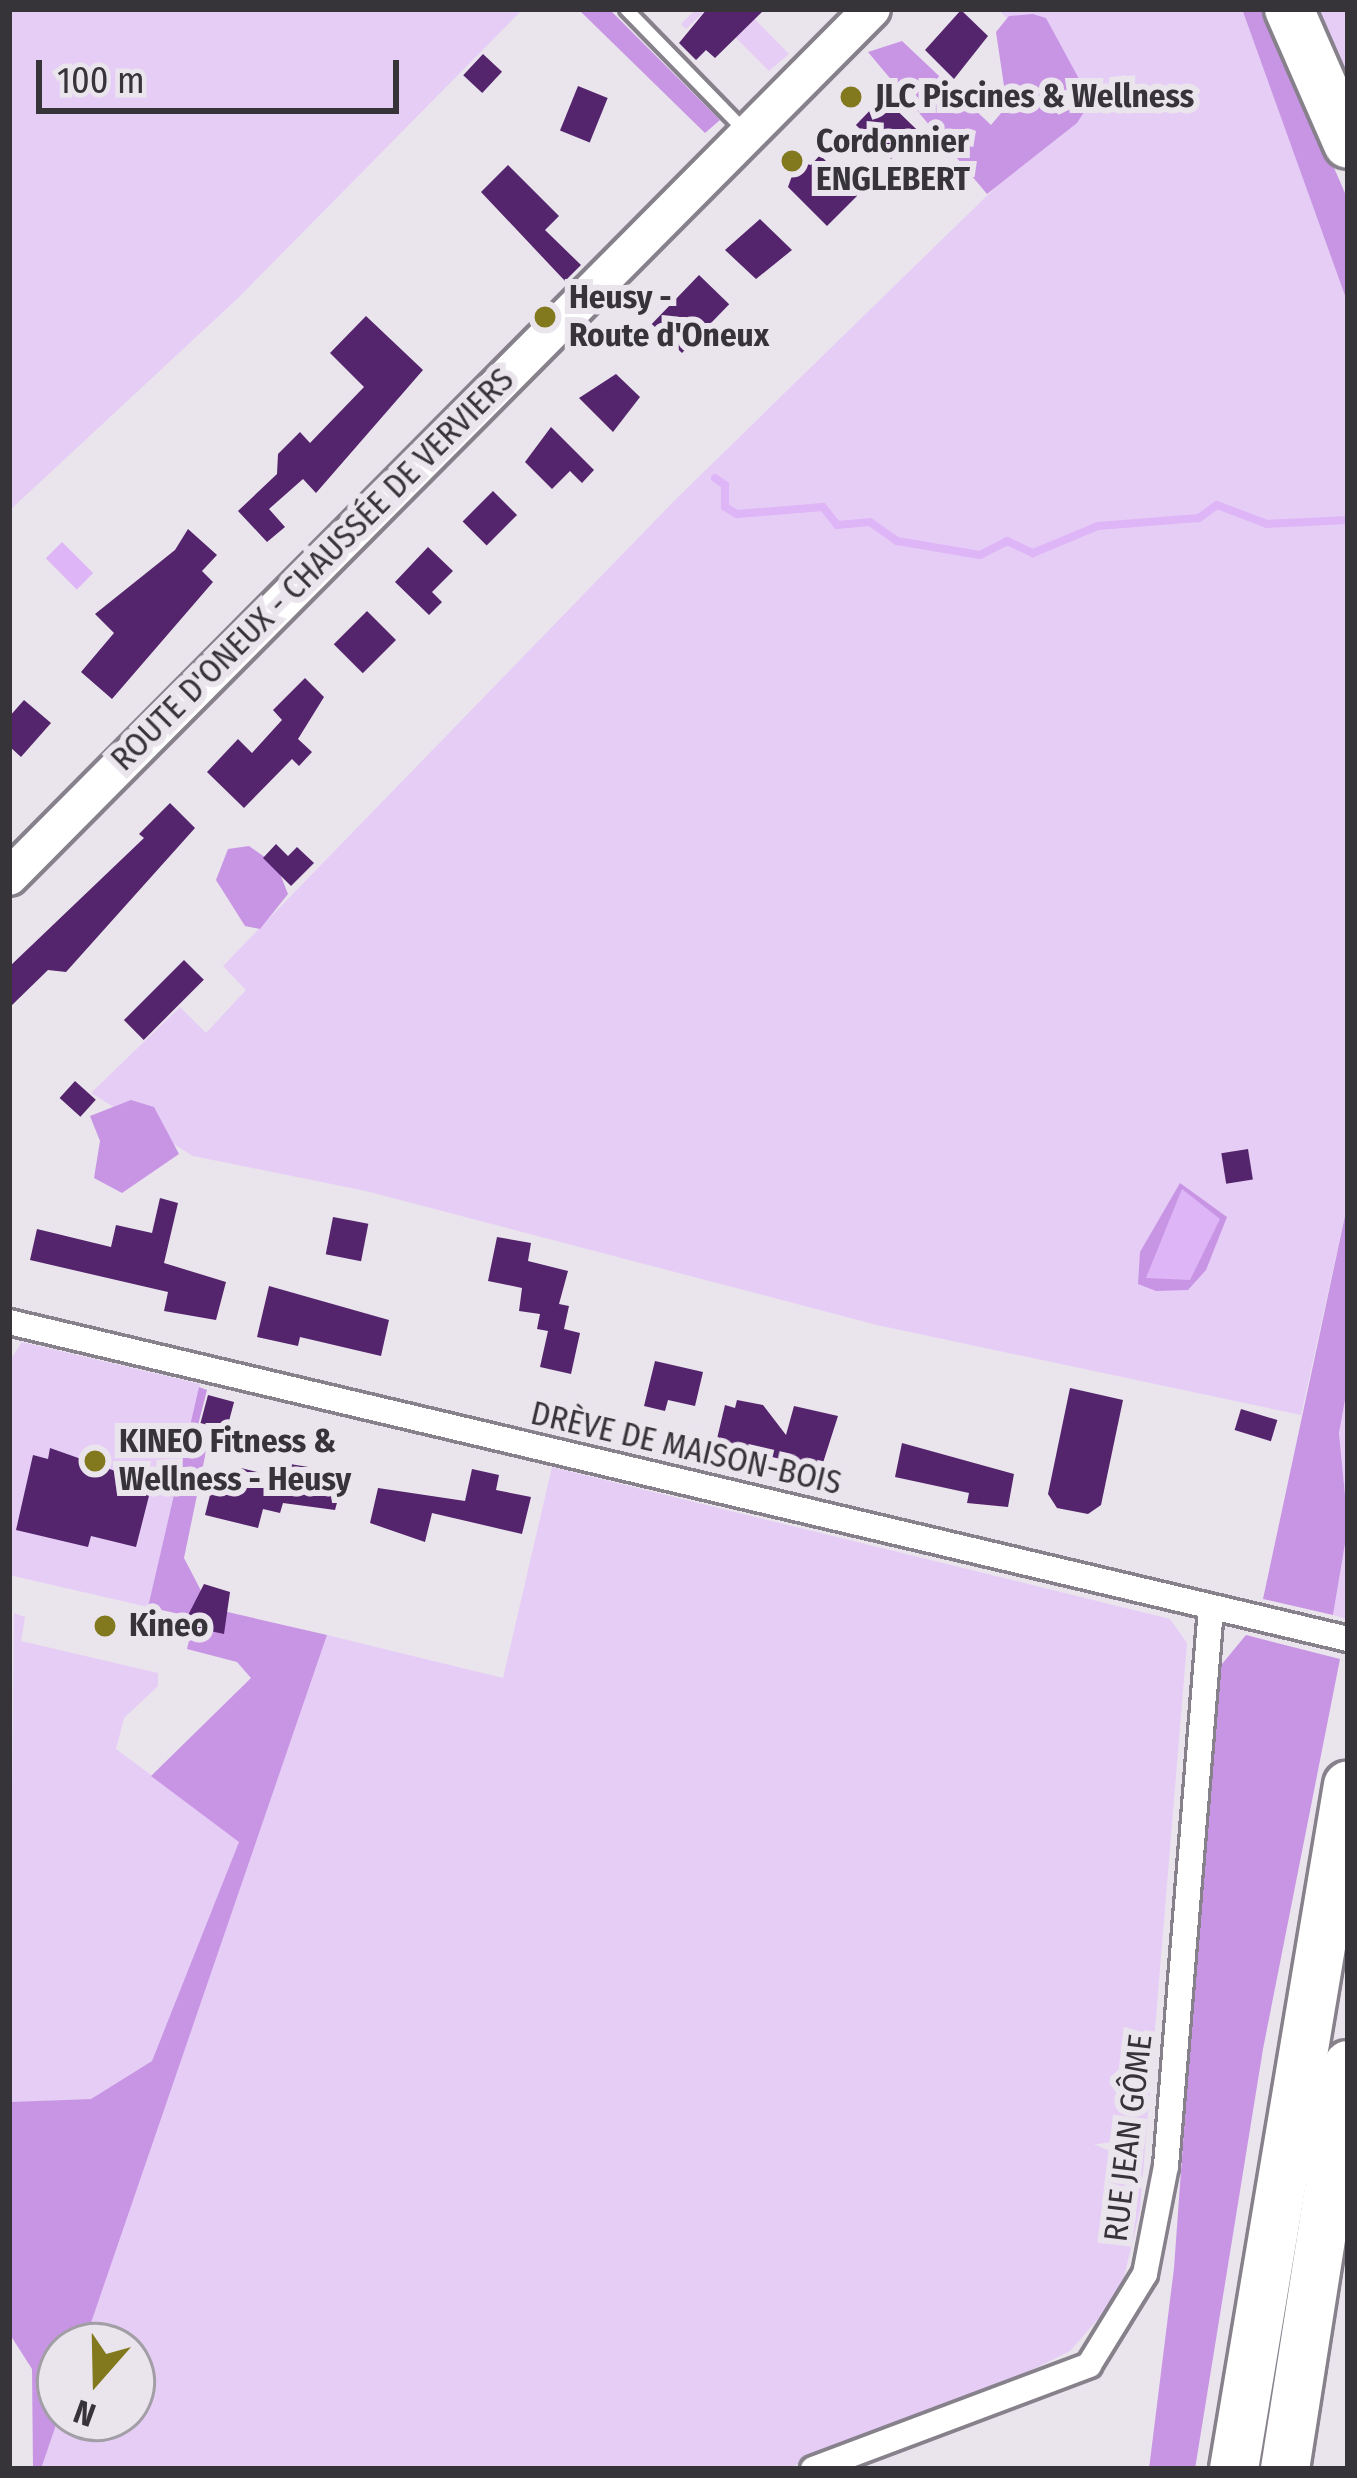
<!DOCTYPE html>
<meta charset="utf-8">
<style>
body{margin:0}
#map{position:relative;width:1357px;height:2478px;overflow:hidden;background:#eae4ed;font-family:"Fira Sans Condensed",sans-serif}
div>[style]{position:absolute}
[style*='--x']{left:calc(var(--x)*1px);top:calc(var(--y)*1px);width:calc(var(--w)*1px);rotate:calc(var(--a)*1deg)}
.green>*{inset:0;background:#e6cdf6}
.forest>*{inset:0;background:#c895e5}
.water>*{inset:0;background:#deb5f6;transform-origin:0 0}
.stream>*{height:8px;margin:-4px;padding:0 4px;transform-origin:4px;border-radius:4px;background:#deb5f6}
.building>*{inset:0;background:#54246c;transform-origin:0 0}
.roads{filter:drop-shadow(3px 0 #86818a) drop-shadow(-3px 0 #86818a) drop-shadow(0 3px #86818a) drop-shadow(0 -3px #86818a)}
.lane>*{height:12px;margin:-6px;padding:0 6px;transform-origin:6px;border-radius:6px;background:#fff}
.street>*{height:24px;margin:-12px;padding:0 12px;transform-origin:12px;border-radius:12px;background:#fff}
.secondary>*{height:36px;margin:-18px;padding:0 18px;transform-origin:18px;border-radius:18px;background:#fff}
.highway>*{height:48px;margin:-24px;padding:0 24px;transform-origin:24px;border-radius:24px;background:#fff}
.dots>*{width:33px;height:33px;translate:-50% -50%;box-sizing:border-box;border:6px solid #eae4ed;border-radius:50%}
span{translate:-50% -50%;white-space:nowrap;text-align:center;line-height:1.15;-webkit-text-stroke:12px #eae4ed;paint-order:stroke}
.poi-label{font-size:33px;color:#363438;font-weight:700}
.left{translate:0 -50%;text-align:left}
.street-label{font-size:33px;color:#363438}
.frame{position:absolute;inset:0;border:12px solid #363438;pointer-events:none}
.north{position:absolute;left:36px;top:2322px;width:120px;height:120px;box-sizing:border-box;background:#eae4ed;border:3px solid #a29ea5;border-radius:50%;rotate:200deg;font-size:33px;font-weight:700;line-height:48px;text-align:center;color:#363438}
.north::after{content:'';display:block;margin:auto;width:42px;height:54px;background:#82781d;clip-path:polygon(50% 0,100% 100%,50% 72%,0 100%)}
.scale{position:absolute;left:36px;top:60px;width:363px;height:54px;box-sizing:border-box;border:6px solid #363438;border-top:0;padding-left:15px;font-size:36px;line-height:42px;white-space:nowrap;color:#363438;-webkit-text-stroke:9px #eae4ed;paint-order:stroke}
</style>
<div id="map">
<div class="green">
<i style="clip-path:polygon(9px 9px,523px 9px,238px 298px,9px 511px)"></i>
<i style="clip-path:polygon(696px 9px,745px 9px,789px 54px,769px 71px,707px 9px,686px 29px,681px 24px)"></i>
<i style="clip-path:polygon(998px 9px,1242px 9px,1348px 304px,1348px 1202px,1301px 1415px,877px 1325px,366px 1191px,193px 1156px,91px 1093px,180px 1007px,206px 1033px,246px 990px,223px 966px,677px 498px,1084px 101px)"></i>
<i style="clip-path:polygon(1305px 9px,1348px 9px,1348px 105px)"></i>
<i style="clip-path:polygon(22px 1342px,200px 1384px,148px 1607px,9px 1575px,9px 1362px)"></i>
<i style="clip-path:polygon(1348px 1385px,1348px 1613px,1347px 1619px,1333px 1615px,1348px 1526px,1339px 1433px)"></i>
<i style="clip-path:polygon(552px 1467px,1170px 1619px,1187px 1643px,1140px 2210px,1120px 2294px,1070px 2351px,980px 2396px,785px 2469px,41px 2469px,60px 2411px,60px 2418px,132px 2418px,132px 2346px,82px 2346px,327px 1635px,503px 1678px)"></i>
<i style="clip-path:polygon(14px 1613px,25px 1617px,21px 1641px,158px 1673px,158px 1686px,124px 1718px,116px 1749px,240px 1841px,152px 2061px,91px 2099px,9px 2102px)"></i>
</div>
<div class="forest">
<i style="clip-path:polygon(578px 9px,609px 9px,720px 120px,705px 133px)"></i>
<i style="clip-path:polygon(1242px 9px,1265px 9px,1348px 200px,1348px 304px)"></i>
<i style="clip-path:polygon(1033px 14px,1046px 18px,1091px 101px,1077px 123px,987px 194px,868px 52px,902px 41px,991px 125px,1007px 106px,996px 32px,1009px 16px)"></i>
<i style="clip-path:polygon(249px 846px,277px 866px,288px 894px,260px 929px,245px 926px,216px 880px,228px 849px)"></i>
<i style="clip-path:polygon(131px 1100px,154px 1107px,179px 1154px,122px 1193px,94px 1178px,100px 1141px,90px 1116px)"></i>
<i style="clip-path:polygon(1180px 1183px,1227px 1217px,1206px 1270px,1188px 1290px,1156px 1291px,1138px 1284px,1140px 1252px)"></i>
<i style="clip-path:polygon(1348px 1202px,1348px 1384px,1339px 1433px,1348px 1526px,1333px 1615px,1263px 1599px)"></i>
<i style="clip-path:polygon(199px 1387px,207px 1390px,196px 1433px,209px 1437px,184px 1558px,210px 1608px,327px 1635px,83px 2346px,60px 2346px,60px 2413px,41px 2469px,33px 2469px,32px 2369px,9px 2333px,9px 2102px,91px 2099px,152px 2061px,239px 1842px,151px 1776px,251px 1678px,237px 1662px,187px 1649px,192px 1628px,183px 1625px,184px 1615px,148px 1607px)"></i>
<i style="clip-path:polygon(1246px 1635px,1340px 1659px,1263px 2049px,1195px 2469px,1149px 2469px,1174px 2268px,1217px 1670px)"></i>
</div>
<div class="water">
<i style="left:62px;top:542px;width:44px;height:23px;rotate:45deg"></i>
<i style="clip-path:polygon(1182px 1189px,1220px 1219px,1190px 1280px,1146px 1278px)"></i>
</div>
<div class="stream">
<i style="--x:715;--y:478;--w:12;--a:35"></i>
<i style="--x:725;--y:485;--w:22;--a:90"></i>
<i style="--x:725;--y:507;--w:14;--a:30"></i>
<i style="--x:737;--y:514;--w:86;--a:-4.7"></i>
<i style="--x:823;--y:507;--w:23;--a:52"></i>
<i style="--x:837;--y:525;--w:33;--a:-5"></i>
<i style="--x:870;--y:522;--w:33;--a:35"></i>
<i style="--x:897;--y:541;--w:84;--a:9.6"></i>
<i style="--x:980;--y:555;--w:30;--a:-27"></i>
<i style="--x:1007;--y:541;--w:29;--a:25"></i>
<i style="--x:1033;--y:553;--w:70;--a:-22.6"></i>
<i style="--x:1098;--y:526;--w:101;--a:-4.5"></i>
<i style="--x:1199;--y:518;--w:22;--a:-36"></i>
<i style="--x:1217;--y:505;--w:53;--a:20.8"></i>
<i style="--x:1267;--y:524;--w:81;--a:-2.8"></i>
</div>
<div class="building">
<i style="clip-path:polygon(707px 9px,765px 9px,715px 58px,706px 50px,696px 60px,679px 43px)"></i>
<i style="clip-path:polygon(961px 10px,988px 36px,954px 79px,925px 50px)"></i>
<i style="left:483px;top:54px;width:26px;height:29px;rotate:43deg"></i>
<i style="left:578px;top:86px;width:32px;height:48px;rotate:22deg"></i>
<i style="left:883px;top:97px;width:49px;height:39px;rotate:44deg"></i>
<i style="clip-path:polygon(820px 155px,859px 194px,827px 226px,788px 187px,797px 162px,811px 165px)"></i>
<i style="clip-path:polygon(508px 165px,559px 216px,545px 230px,581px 265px,565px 281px,481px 192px)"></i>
<i style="clip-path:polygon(760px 219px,792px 250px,756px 279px,725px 250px)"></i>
<i style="left:699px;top:275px;width:42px;height:68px;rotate:44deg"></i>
<i style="clip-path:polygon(366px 316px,423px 370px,316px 493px,303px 479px,269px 509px,285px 527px,267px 542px,238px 511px,277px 474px,278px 454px,300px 432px,310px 443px,364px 387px,330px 353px)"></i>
<i style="clip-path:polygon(616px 374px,640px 397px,613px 432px,579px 398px)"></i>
<i style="clip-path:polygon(551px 427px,594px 470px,582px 483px,570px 471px,552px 489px,525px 462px)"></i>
<i style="left:493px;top:491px;width:34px;height:43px;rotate:45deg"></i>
<i style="clip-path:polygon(188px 529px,217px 555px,202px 571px,213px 582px,112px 699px,81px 672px,114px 633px,95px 614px,175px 550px)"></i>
<i style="clip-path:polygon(428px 547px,453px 571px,432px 592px,442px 602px,429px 615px,395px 582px)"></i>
<i style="left:367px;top:611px;width:41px;height:47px;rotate:45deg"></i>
<i style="clip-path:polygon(305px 678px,324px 697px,298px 739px,312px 752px,299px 766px,292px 759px,244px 808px,207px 772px,238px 739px,252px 753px,282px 720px,273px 710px)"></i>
<i style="clip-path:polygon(24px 700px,51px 723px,21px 757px,9px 746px,9px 717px)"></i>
<i style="clip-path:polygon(170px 803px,195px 828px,66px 972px,48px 970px,9px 1008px,9px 967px,144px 838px,139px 834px)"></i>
<i style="clip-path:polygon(276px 844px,288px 856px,297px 847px,314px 863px,291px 886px,263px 858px)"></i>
<i style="left:184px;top:960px;width:28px;height:85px;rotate:45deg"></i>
<i style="left:75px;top:1081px;width:28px;height:23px;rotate:42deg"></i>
<i style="left:1248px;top:1149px;width:31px;height:27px;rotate:81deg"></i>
<i style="clip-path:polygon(160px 1198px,178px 1203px,164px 1263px,226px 1282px,216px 1320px,164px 1311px,168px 1292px,30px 1260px,37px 1229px,111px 1247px,116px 1225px,152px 1233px)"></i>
<i style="left:333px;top:1217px;width:36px;height:38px;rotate:11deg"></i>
<i style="clip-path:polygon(497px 1237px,531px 1243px,528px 1261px,568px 1271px,559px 1304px,569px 1306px,564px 1329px,580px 1333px,571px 1374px,540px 1367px,548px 1331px,537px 1329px,540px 1314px,519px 1311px,522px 1288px,488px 1281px)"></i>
<i style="clip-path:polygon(269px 1286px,389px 1320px,381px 1356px,300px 1337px,298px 1346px,257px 1337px)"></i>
<i style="clip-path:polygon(655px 1361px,703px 1372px,695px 1406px,668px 1400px,665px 1411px,644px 1406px)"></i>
<i style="clip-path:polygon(1070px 1388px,1123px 1400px,1101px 1505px,1088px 1514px,1057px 1508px,1048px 1494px)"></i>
<i style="left:208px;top:1395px;width:27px;height:29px;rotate:15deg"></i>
<i style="clip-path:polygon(737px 1400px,763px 1405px,786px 1435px,794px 1406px,838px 1416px,821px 1469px,716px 1443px,725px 1405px,735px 1408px)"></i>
<i style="left:1241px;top:1409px;width:38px;height:22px;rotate:17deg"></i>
<i style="clip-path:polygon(902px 1443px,1014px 1474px,1008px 1507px,967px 1503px,969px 1493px,895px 1477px)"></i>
<i style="clip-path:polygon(50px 1448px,152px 1484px,136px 1547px,91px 1536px,88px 1547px,16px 1530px,33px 1455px,48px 1459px)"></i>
<i style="clip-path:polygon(290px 1464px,345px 1473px,335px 1510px,283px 1503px,280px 1513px,263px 1509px,258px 1528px,205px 1515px,213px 1483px,236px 1489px,241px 1468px,286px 1479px)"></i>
<i style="clip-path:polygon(472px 1469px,499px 1475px,496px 1490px,531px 1497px,522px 1534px,432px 1513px,425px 1542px,370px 1523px,378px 1488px,465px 1501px)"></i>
<i style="clip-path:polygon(204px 1584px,230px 1592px,224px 1634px,183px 1625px)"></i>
</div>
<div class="roads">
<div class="lane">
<i style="--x:626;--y:9;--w:173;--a:45.7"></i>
</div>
<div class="street">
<i style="--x:9;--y:1322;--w:1376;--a:13.32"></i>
<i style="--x:813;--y:2469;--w:295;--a:-20.6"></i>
<i style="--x:1089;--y:2365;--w:107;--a:-58.4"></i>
<i style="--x:1145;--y:2274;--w:110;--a:-79"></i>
<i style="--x:1166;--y:2166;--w:560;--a:-85.39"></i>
</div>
<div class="secondary">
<i style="--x:9;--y:877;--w:1224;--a:-45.17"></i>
</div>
<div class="highway">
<i style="--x:1289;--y:9;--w:147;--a:66.4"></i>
<i style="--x:1234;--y:2469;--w:693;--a:-80.54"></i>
<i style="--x:1285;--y:2469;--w:409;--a:-81.1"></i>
</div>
</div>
<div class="dots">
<i style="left:851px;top:97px;background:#82781d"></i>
<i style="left:792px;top:161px;background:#82781d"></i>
<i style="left:545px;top:317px;background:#82781d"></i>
<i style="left:95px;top:1461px;background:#82781d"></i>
<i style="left:105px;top:1626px;background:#82781d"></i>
</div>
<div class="poi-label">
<span class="left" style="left:875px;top:97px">JLC Piscines &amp; Wellness</span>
<span class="left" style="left:816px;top:161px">Cordonnier<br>ENGLEBERT</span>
<span class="left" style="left:569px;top:317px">Heusy -<br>Route d'Oneux</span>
<span class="left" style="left:119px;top:1461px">KINEO Fitness &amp;<br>Wellness - Heusy</span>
<span class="left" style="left:129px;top:1626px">Kineo</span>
</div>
<div class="street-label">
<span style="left:313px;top:570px;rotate:-45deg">ROUTE D'ONEUX - CHAUSSÉE DE VERVIERS</span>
<span style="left:686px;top:1449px;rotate:13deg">DRÈVE DE MAISON-BOIS</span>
<span style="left:1129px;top:2138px;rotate:-83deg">RUE JEAN GÔME</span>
</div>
<div class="frame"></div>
<div class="north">N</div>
<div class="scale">100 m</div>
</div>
